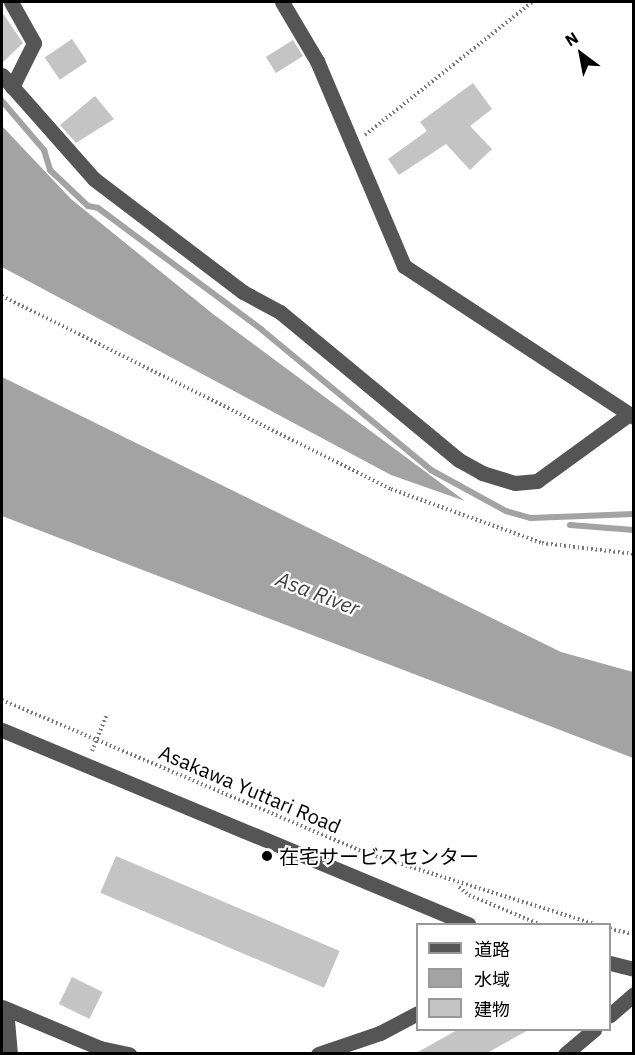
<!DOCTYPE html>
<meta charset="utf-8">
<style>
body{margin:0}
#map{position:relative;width:635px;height:1055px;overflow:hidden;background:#fff;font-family:"IBM Plex Sans","Noto Sans JP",sans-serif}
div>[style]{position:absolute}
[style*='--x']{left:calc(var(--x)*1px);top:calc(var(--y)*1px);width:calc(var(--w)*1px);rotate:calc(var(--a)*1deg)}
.water>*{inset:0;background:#a3a3a3}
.stream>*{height:6px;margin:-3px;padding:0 3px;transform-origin:3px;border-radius:3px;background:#a3a3a3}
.building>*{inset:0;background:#c4c4c4;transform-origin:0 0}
.path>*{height:4px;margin-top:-2px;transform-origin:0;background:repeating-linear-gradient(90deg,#777 0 1.5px,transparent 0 4.5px)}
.minor>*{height:15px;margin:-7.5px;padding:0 7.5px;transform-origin:7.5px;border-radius:7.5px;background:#555}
.dots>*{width:16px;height:16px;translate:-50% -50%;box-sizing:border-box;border:3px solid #fff;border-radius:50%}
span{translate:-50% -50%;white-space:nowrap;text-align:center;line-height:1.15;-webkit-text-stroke:4.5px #fff;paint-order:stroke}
.street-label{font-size:20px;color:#000}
.poi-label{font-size:20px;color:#000}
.left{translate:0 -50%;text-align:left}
.water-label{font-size:21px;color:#444;font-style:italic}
.frame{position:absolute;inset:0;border:3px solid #000;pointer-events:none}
.legend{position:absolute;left:416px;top:923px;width:195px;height:108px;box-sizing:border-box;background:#fff;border:2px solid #999;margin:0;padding:8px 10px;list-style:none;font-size:18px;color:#000}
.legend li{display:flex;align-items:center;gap:12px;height:30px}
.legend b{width:30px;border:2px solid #999}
.north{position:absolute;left:551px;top:24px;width:60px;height:60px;-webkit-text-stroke:4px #fff;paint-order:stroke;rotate:328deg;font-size:16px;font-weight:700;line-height:24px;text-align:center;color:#000}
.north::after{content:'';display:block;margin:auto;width:21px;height:27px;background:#000;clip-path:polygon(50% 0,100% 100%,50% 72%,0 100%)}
</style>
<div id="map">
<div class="water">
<i style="clip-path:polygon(2px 126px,71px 199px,213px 314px,465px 501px,391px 475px,2px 267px)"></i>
<i style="clip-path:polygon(2px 377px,561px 652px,633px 672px,633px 758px,2px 516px)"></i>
</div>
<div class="stream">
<i style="--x:2;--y:101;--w:65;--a:49.4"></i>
<i style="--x:44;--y:150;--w:21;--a:73"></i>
<i style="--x:50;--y:170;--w:52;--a:43.5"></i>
<i style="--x:88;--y:206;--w:10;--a:11"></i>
<i style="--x:98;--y:208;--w:204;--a:36.6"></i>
<i style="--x:262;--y:330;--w:219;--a:39.6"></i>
<i style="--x:431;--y:470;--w:85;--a:28.7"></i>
<i style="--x:506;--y:511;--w:26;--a:16"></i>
<i style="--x:531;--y:518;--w:103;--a:-2.2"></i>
<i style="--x:570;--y:525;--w:64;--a:4.5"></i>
</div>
<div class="building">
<i style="clip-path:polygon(2px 12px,23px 43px,2px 63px)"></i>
<i style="left:72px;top:39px;width:27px;height:33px;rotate:56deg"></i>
<i style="left:293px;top:40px;width:19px;height:32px;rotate:58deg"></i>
<i style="clip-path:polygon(473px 83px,492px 109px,470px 126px,492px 149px,470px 170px,446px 144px,399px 175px,388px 159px,427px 131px,420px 122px)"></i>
<i style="clip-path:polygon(95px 96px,114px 119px,76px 143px,60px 125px)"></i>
<i style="left:116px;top:856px;width:243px;height:40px;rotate:23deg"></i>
<i style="left:72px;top:977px;width:34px;height:30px;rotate:26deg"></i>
<i style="clip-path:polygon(459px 1029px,530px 1029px,487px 1053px,416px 1053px)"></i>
</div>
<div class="path">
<i style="--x:365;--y:135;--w:213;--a:-38.5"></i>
<i style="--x:2;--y:296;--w:434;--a:26.4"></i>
<i style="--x:391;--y:489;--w:160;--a:19.7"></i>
<i style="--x:542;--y:543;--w:93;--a:6.8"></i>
<i style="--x:2;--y:700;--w:392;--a:22.8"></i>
<i style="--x:363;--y:852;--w:242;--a:17.3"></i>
<i style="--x:92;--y:751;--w:38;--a:-68"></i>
<i style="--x:459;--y:887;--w:13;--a:39"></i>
<i style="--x:469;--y:895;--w:76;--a:22.5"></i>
<i style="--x:610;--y:929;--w:25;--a:12"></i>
</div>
<div class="minor">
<i style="--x:11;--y:2;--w:47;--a:60.7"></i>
<i style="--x:34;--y:43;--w:49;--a:116.6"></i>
<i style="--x:282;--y:2;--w:69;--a:59.3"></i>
<i style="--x:317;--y:61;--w:223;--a:67"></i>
<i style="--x:404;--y:266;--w:275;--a:33.3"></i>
<i style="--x:2;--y:75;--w:139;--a:48.5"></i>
<i style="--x:94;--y:179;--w:187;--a:37.2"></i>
<i style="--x:243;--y:292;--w:42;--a:28.4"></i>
<i style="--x:280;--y:312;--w:232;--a:39.6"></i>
<i style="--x:459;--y:460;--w:26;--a:29"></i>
<i style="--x:482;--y:473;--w:34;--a:17"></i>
<i style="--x:515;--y:483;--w:22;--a:-5"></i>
<i style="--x:537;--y:481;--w:112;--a:-36"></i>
<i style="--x:2;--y:730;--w:505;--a:22.6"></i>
<i style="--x:610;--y:963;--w:25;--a:14"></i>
<i style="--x:2;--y:1007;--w:106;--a:22.7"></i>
<i style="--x:100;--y:1048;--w:30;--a:12"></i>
<i style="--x:6;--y:1009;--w:45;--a:84.9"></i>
<i style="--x:610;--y:1015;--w:32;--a:-41"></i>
<i style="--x:318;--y:1054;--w:65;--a:-18.7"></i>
<i style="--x:380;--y:1033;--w:43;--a:-27.8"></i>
<i style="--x:565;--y:1054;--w:38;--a:-40"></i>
</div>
<div class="dots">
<i style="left:267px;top:856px;background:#000"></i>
</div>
<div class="street-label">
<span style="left:250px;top:789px;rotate:23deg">Asakawa Yuttari Road</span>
</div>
<div class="poi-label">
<span class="left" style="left:279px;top:856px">在宅サービスセンター</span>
</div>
<div class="water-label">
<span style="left:318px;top:593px;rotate:21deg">Asa River</span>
</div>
<div class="frame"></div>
<ul class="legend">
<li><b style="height:8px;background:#555"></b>道路</li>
<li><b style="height:16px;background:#a3a3a3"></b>水域</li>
<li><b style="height:16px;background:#c4c4c4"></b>建物</li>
</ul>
<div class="north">N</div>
</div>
